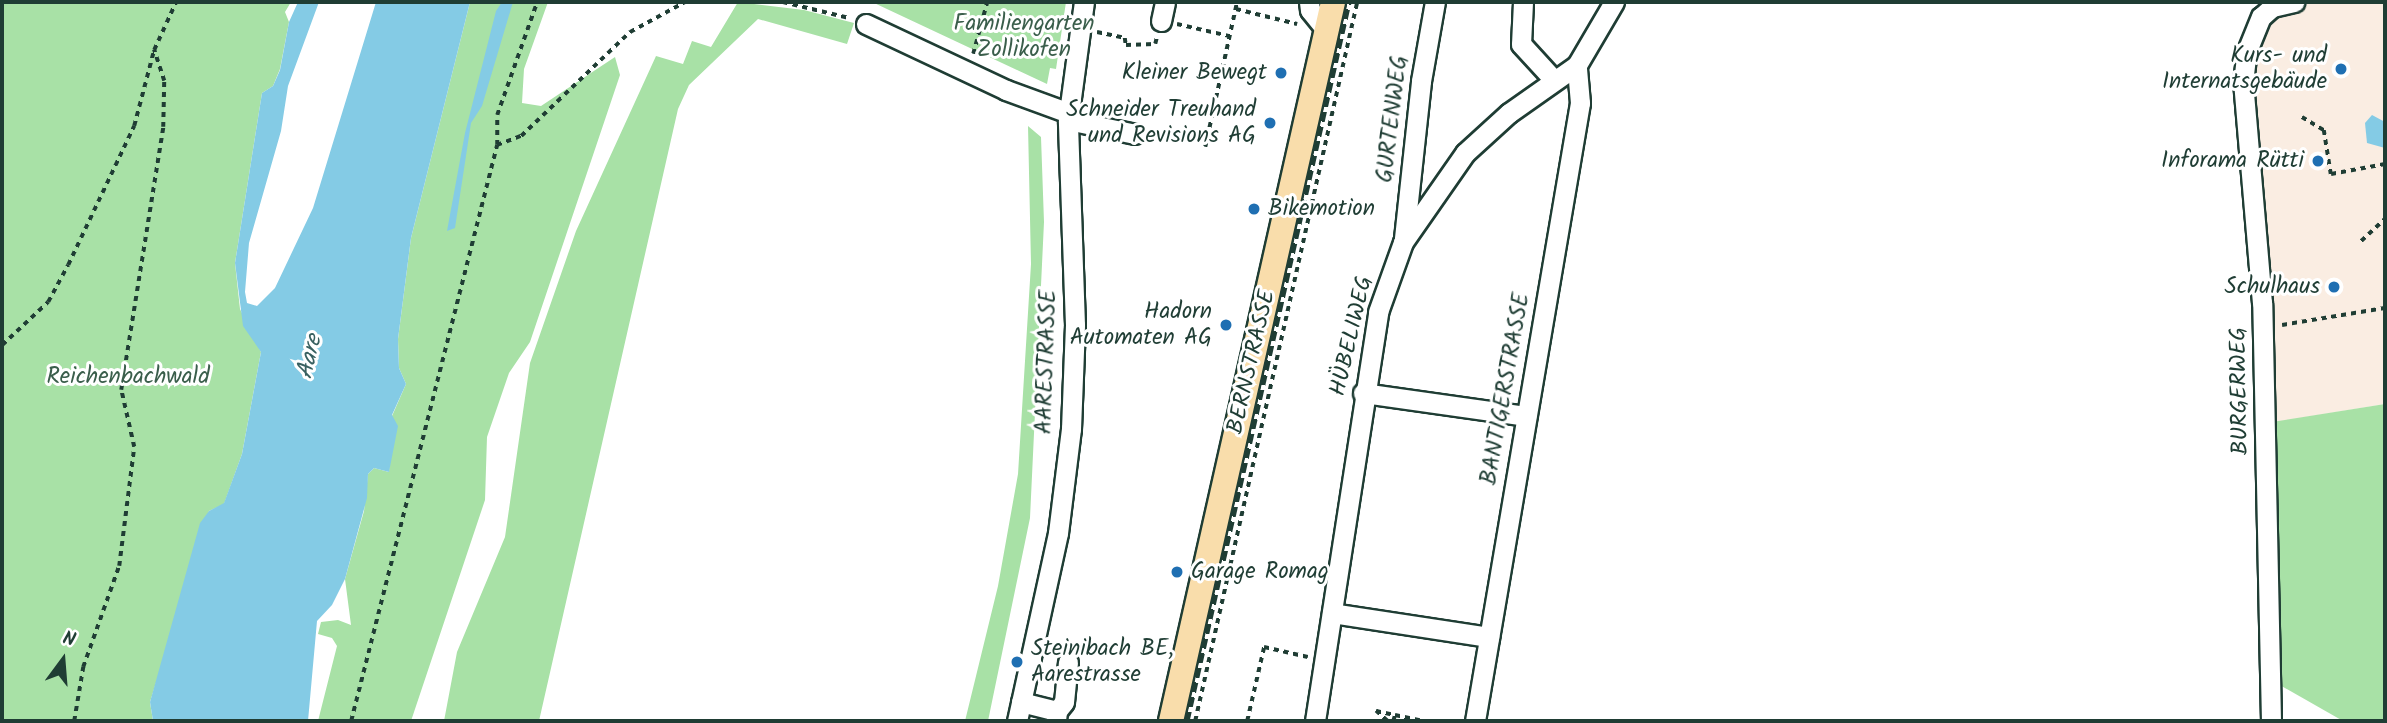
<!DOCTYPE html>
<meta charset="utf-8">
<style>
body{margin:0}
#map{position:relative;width:2387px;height:723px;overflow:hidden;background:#fff;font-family:Kalam,sans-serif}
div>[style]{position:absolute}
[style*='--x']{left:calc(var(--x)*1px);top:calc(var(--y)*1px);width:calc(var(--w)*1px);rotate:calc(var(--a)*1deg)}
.built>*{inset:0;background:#faede2}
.green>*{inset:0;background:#a8e1a6}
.water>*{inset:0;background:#84cbe5}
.path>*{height:3.5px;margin-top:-1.75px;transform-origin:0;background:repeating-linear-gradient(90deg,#1f3d34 0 5px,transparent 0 10px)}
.roads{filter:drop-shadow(2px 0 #1f3d34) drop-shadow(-2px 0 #1f3d34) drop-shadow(0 2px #1f3d34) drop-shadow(0 -2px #1f3d34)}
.minor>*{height:19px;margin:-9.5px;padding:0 9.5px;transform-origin:9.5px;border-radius:9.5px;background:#fff}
.major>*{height:24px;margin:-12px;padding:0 12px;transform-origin:12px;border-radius:12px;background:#f9ddab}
.rail>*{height:5px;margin-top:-2.5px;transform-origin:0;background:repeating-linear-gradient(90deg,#1f3d34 0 10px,transparent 0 15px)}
.dots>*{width:19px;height:19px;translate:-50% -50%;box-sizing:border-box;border:4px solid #fff;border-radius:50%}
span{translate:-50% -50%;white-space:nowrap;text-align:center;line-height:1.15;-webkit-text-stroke:6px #fff;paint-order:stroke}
.park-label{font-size:23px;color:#3a5e4b}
.poi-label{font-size:23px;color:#1f3d34}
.right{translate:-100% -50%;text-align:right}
.left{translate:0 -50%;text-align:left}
.street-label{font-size:23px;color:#1f3d34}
.water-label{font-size:24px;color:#386060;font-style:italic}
.frame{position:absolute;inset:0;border:4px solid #1f3d34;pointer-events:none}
.north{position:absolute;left:28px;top:625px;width:70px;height:70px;-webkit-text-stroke:5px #fff;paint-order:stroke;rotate:16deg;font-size:19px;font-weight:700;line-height:28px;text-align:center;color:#1f3d34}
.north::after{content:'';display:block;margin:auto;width:24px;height:32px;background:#1f3d34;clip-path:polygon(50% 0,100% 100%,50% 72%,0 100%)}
</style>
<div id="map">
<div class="built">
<i style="clip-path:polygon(2294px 2px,2385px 2px,2385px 404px,2264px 424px,2243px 102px,2255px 27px)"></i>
</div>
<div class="green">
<i style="clip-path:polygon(2px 2px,291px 2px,285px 12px,289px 22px,280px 69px,273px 86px,262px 93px,235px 263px,240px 309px,261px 352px,242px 454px,224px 504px,209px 511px,150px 702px,153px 721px,2px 721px)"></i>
<i style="clip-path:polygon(470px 2px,548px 2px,524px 69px,522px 103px,541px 106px,615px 57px,620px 75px,530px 342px,509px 373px,487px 437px,485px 500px,411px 721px,318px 721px,337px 646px,332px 638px,318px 634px,321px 622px,338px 620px,351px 625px,345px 579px,364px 511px,368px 474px,374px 468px,389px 472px,392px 416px,406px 384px,399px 368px,398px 339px,411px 238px)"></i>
<i style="clip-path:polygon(738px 2px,804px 10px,854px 23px,847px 44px,758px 19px,689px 85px,678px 109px,539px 721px,444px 721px,457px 652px,505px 537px,530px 363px,576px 231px,656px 56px,683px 64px,692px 41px,711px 47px)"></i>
<i style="clip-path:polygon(872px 2px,1066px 2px,1056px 69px,1050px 68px,1047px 84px)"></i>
<i style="clip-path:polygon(1028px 126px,1041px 137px,1044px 222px,1030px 518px,988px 721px,965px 721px,998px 586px,1018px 474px,1031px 264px)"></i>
<i style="clip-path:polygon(2385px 404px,2385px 721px,2343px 721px,2278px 684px,2272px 422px)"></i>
</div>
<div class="water">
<i style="clip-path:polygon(298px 2px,319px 2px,288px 86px,281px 131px,249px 243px,245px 292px,247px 303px,257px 306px,275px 288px,313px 208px,376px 2px,470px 2px,411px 238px,398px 339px,399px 368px,406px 384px,392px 415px,398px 426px,389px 472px,374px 468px,368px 474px,367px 498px,345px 579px,332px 605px,317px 621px,308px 721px,153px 721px,150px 702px,200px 523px,209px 511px,224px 503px,242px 454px,261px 352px,243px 326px,235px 263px,262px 93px,273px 86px,280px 70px,289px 22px)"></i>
<i style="clip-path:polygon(502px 2px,513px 2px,482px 106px,471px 123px,455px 228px,447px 231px,465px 133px,496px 11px)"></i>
<i style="clip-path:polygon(2372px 115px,2385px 122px,2385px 148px,2367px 143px,2365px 123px)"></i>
</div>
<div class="path">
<i style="--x:783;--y:2;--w:68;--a:13.6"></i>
<i style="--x:1236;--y:9;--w:63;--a:13.8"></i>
<i style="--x:1177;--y:24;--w:53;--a:13"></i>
<i style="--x:1097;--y:32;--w:29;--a:12"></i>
<i style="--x:1125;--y:38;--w:7;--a:82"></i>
<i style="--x:1126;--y:45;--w:29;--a:-2"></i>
<i style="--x:1155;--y:44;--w:8;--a:-76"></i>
<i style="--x:973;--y:54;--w:54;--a:-74.9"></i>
<i style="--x:2302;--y:117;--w:26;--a:31"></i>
<i style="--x:2324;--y:130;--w:45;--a:81"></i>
<i style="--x:2331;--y:174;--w:55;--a:-10.5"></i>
<i style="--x:497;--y:145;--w:26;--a:-21"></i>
<i style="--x:521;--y:136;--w:151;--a:-43.7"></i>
<i style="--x:630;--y:32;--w:63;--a:-28.6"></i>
<i style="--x:1205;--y:147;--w:148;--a:-77.6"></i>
<i style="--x:2361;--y:241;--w:33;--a:-43"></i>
<i style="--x:2278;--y:276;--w:9;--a:-36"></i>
<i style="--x:2282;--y:325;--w:104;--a:-9.4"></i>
<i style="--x:2;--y:345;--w:63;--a:-43.1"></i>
<i style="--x:48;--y:302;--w:42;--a:-61.6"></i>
<i style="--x:68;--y:265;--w:154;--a:-64.6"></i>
<i style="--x:134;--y:126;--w:79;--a:-75.3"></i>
<i style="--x:154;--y:50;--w:53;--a:-65.4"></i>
<i style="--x:74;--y:721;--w:55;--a:-80.5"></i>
<i style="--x:83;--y:667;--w:107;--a:-70.4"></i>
<i style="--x:119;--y:566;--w:120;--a:-82.8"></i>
<i style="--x:134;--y:447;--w:58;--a:-102.8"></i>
<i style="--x:121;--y:390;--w:266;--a:-80.9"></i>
<i style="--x:163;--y:127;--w:46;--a:-88.8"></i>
<i style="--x:164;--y:81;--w:33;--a:-108"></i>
<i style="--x:351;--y:721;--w:594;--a:-75.78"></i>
<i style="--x:497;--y:145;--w:30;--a:-90"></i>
<i style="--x:497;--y:115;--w:120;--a:-70.5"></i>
<i style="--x:1195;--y:721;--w:737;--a:-77.3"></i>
<i style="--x:1247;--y:721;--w:76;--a:-77.1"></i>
<i style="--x:1264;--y:647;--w:45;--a:12.8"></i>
<i style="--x:1387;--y:721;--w:15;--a:-138"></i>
<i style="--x:1376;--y:711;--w:19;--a:12"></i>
<i style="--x:1393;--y:721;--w:6;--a:-72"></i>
<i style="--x:1395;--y:715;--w:29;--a:12"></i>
</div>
<div class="roads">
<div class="minor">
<i style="--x:1309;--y:2;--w:8;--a:83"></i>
<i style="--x:1310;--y:10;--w:27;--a:51"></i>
<i style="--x:1523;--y:2;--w:42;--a:92.7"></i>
<i style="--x:1521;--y:44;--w:49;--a:47.5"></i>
<i style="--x:1161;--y:21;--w:19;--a:-78"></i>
<i style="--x:866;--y:24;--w:155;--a:25.2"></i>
<i style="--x:1006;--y:90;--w:67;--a:20.1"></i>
<i style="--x:1068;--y:120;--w:68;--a:11.8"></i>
<i style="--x:1404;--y:238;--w:158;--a:-83.8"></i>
<i style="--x:1421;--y:81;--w:80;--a:-80"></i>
<i style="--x:1363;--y:393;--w:165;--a:8"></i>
<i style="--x:1332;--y:613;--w:159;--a:8.7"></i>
<i style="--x:1021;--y:702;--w:37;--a:14"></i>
<i style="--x:1057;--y:711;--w:10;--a:96"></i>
<i style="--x:1057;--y:711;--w:11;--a:-52"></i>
<i style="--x:1064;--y:702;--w:40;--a:-84.3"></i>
<i style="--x:1017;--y:721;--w:192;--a:-77.7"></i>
<i style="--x:1058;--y:533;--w:105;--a:-82.9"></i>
<i style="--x:1071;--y:429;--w:104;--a:-87.8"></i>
<i style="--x:1075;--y:325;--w:205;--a:-92"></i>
<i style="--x:1068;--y:120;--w:119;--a:-82.3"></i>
<i style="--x:1315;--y:721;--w:414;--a:-81.2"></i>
<i style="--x:1378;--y:312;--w:74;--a:-70.3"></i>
<i style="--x:1403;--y:242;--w:108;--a:-55.1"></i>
<i style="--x:1465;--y:153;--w:59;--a:-42.3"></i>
<i style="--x:1509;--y:113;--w:83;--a:-35.2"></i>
<i style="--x:1577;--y:65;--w:73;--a:-59.6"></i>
<i style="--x:1475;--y:721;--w:627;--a:-80.36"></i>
<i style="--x:1580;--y:103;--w:38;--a:-95"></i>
<i style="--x:2271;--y:721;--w:418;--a:-91.2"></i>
<i style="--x:2262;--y:303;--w:222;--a:-94.9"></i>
<i style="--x:2243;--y:82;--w:31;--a:-83"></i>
<i style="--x:2247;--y:51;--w:37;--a:-68"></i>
<i style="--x:2261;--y:17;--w:15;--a:-42"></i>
<i style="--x:2272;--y:7;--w:23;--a:-13"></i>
</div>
<div class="major">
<i style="--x:1171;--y:721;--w:737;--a:-77.3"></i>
</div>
</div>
<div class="rail">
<i style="--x:1187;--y:721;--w:737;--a:-77.3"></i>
</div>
<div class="dots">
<i style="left:2341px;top:69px;background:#1f6fb2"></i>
<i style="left:1281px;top:73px;background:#1f6fb2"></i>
<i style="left:1270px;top:123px;background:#1f6fb2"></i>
<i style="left:2318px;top:161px;background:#1f6fb2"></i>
<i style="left:1254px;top:209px;background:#1f6fb2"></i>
<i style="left:2334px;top:287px;background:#1f6fb2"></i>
<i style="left:1226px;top:325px;background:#1f6fb2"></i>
<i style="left:1177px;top:572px;background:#1f6fb2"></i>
<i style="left:1017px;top:662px;background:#1f6fb2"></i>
</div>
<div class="park-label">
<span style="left:1024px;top:37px">Familiengarten<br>Zollikofen</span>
<span style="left:128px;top:377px">Reichenbachwald</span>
</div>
<div class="poi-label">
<span class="right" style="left:2327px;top:69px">Kurs- und<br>Internatsgebäude</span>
<span class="right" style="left:1267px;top:73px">Kleiner Bewegt</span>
<span class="right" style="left:1256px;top:123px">Schneider Treuhand<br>und Revisions AG</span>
<span class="right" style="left:2304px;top:161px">Inforama Rütti</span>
<span class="left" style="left:1268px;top:209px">Bikemotion</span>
<span class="right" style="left:2320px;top:287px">Schulhaus</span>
<span class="right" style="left:1212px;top:325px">Hadorn<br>Automaten AG</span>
<span class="left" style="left:1191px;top:572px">Garage Romag</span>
<span class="left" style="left:1031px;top:662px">Steinibach BE,<br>Aarestrasse</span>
</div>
<div class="street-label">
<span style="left:1393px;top:119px;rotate:-83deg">GURTENWEG</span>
<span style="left:1352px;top:336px;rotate:-77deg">HÜBELIWEG</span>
<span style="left:1047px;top:362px;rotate:-88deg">AARESTRASSE</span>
<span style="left:1252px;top:362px;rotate:-77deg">BERNSTRASSE</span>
<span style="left:1506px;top:389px;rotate:-80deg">BANTIGERSTRASSE</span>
<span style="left:2240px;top:391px;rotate:-91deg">BURGERWEG</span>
</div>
<div class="water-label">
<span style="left:310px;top:357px;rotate:-77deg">Aare</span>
</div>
<div class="frame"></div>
<div class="north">N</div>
</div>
